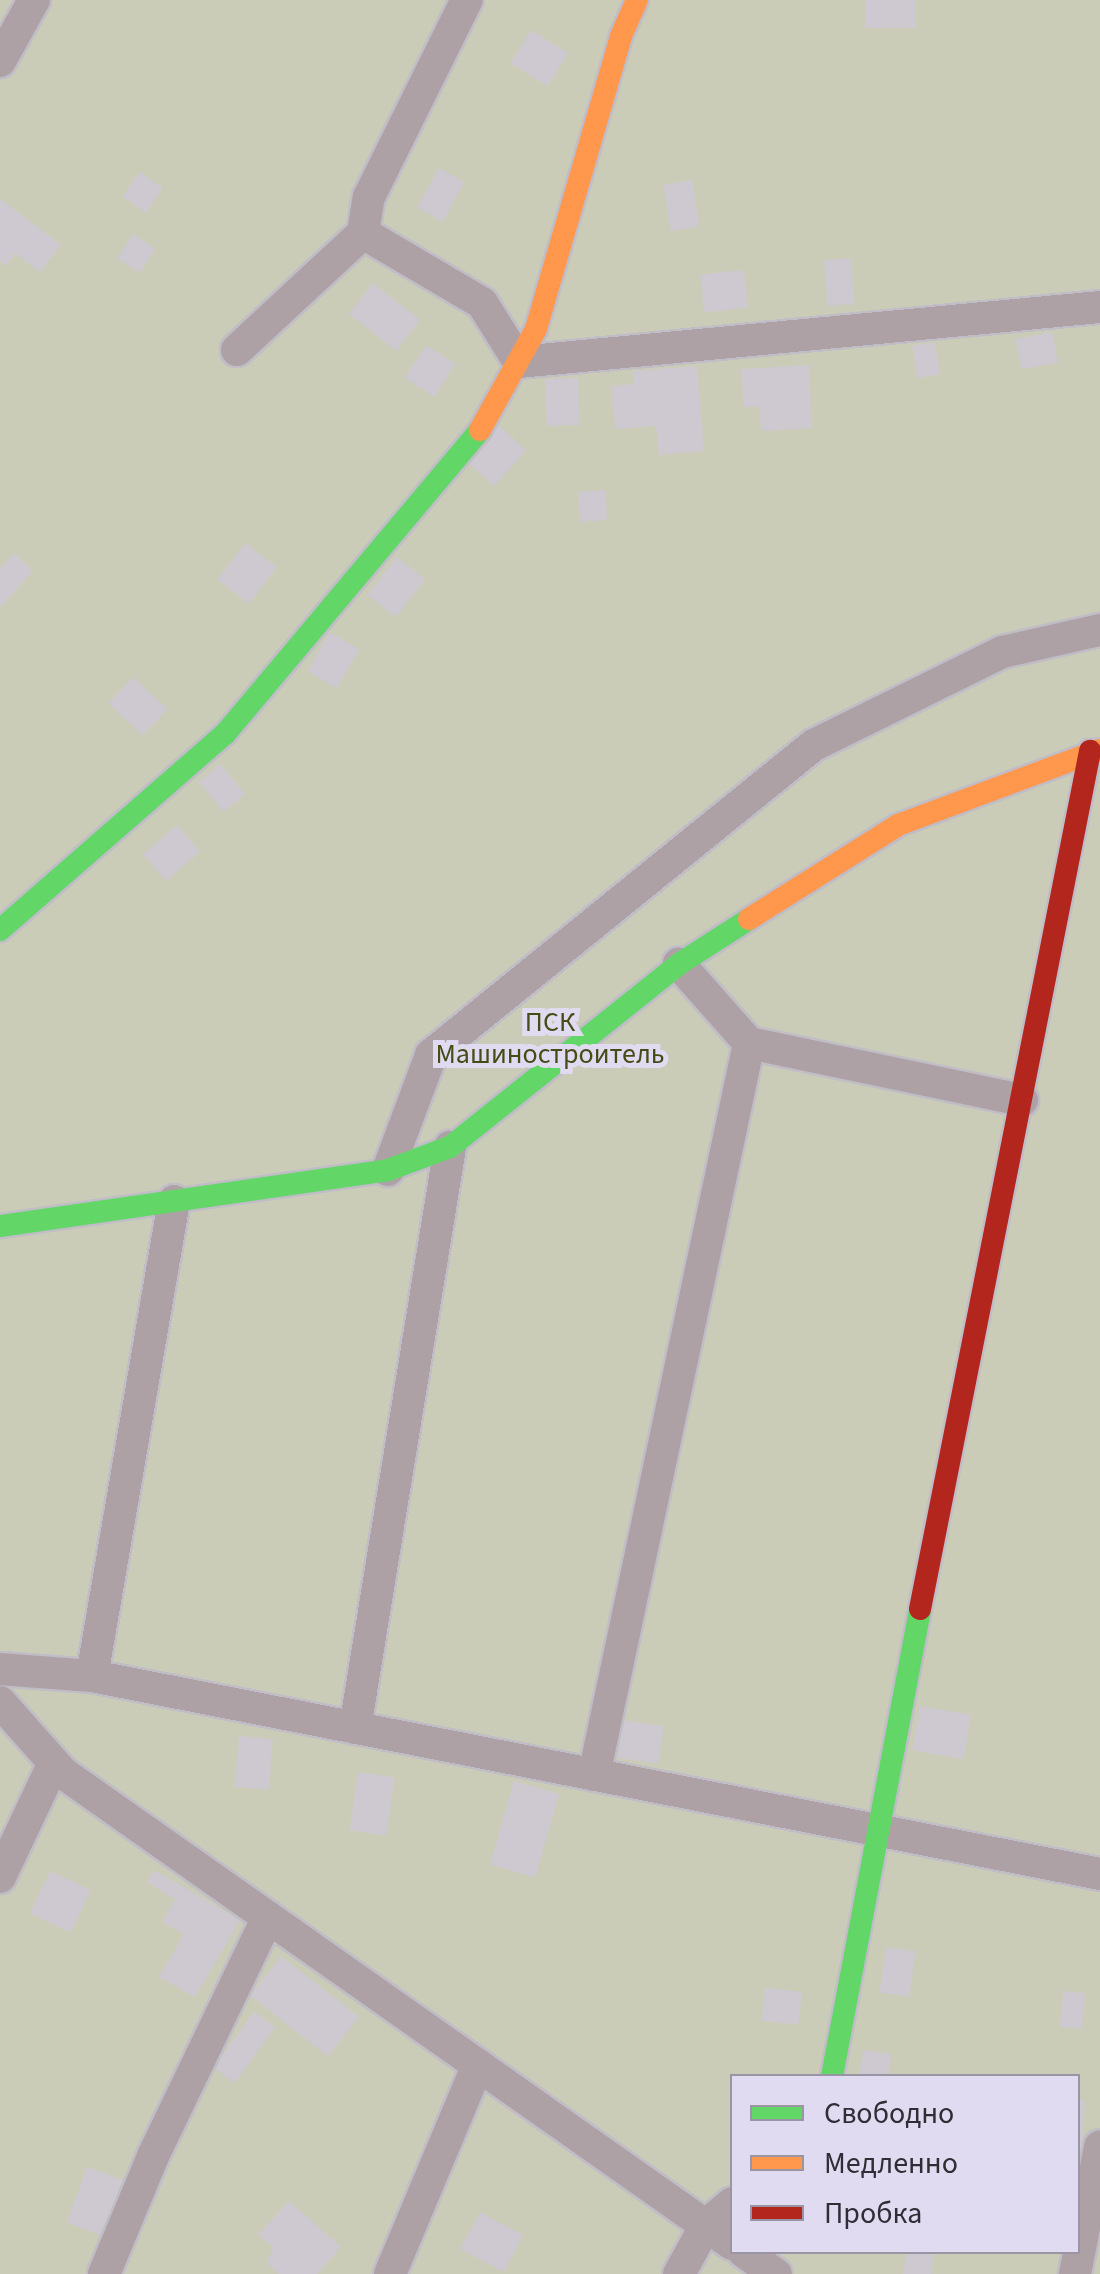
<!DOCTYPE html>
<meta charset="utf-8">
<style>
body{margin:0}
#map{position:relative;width:1100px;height:2274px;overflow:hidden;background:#e3e0eb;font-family:"Source Sans 3",sans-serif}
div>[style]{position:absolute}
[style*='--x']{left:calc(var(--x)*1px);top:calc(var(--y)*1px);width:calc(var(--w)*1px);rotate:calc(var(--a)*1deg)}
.green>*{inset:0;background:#caccb8}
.building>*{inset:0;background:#cec9d0;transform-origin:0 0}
.roads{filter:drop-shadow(2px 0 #c0bdc6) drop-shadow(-2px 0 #c0bdc6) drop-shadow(0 2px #c0bdc6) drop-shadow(0 -2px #c0bdc6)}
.street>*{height:32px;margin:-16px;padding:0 16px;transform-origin:16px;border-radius:16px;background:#aea1a5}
.fast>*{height:22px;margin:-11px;padding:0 11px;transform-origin:11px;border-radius:11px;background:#63d668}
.slow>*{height:22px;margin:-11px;padding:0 11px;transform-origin:11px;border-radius:11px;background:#ff974d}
.jam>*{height:22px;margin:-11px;padding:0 11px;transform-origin:11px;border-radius:11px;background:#b3261e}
span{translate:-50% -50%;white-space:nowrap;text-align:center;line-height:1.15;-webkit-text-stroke:10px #e0dbf0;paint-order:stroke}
.park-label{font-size:28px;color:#474b16}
.legend{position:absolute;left:730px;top:2074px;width:350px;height:180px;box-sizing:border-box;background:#e0dbf0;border:2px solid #9995a5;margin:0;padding:12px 18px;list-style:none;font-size:30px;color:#2f2d35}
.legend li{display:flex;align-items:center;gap:20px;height:50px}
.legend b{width:50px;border:2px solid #9995a5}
</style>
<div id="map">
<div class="green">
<i style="clip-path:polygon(evenodd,0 0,1100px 0,1100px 2274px,0 2274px,0 0,732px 2076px,1078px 2076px,1078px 2252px,732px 2252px,732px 2076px)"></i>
</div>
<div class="building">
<i style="left:865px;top:0;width:51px;height:28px"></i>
<i style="left:531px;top:30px;width:44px;height:39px;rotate:32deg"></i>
<i style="left:439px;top:168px;width:29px;height:45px;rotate:29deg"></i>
<i style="left:140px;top:172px;width:28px;height:30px;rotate:35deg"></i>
<i style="left:692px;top:180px;width:47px;height:29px;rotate:81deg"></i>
<i style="clip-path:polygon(0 199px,61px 245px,40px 272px,15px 253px,6px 266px,0 261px)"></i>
<i style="left:133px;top:234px;width:27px;height:29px;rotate:33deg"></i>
<i style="left:851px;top:258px;width:46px;height:27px;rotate:86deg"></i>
<i style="left:744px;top:270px;width:38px;height:44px;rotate:84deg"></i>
<i style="left:373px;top:283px;width:60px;height:39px;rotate:38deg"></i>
<i style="left:1052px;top:332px;width:31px;height:37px;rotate:79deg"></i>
<i style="left:935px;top:342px;width:33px;height:23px;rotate:81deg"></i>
<i style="left:426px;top:345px;width:35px;height:39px;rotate:33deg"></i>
<i style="clip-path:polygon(809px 365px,812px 428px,761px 431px,760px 407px,744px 407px,741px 369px)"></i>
<i style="clip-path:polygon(697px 366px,704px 451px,659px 455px,656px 426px,615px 429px,611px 386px,634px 384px,633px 371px)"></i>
<i style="left:578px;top:378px;width:47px;height:33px;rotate:88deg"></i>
<i style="left:498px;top:425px;width:38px;height:48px;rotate:42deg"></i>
<i style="left:605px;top:490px;width:30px;height:27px;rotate:86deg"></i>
<i style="left:245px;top:543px;width:40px;height:46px;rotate:37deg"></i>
<i style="clip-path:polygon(14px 553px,33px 571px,0 607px,0 569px)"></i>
<i style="left:397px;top:557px;width:36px;height:48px;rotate:38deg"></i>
<i style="left:330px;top:632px;width:34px;height:45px;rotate:30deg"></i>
<i style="left:133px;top:677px;width:47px;height:36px;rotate:43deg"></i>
<i style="left:220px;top:764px;width:39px;height:28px;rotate:50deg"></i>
<i style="left:177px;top:825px;width:35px;height:45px;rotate:49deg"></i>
<i style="left:920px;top:1706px;width:52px;height:45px;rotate:10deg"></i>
<i style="left:621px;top:1720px;width:43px;height:38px;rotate:8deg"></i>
<i style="left:239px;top:1736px;width:34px;height:51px;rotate:5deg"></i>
<i style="left:358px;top:1772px;width:37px;height:59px;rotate:8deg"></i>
<i style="left:514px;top:1781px;width:47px;height:87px;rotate:16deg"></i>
<i style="clip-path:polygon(154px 1870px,240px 1920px,195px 1997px,159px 1977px,184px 1934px,162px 1922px,175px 1899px,147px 1882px)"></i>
<i style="left:50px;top:1871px;width:45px;height:47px;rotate:25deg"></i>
<i style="left:886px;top:1947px;width:30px;height:46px;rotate:8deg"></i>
<i style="left:281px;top:1956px;width:99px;height:50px;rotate:38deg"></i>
<i style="left:765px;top:1988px;width:37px;height:33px;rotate:6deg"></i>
<i style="left:1063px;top:1991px;width:22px;height:36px;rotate:5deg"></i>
<i style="left:254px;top:2012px;width:26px;height:69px;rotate:36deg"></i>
<i style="clip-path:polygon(863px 2050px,892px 2054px,888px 2076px,859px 2076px)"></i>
<i style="clip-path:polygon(1078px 2100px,1085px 2100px,1081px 2151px,1078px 2151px)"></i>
<i style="left:87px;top:2167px;width:41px;height:59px;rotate:20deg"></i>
<i style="clip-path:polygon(289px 2201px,341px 2247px,317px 2274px,279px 2274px,267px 2263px,273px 2247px,258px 2235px)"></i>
<i style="left:480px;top:2212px;width:49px;height:42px;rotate:28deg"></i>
<i style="clip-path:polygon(907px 2252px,934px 2252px,931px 2274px,903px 2274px)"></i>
</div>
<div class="roads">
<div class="street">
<i style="--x:0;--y:61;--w:70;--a:-60.9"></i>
<i style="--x:363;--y:233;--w:36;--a:-81"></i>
<i style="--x:369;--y:197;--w:220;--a:-63.6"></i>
<i style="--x:237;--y:350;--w:172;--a:-42.9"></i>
<i style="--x:363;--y:233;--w:138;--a:30.5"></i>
<i style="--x:482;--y:303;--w:70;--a:57.9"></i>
<i style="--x:519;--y:362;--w:584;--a:-5.41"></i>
<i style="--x:749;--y:1043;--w:279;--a:11.8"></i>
<i style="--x:388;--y:1170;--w:123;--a:-69.5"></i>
<i style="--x:431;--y:1055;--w:493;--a:-39"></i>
<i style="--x:814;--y:745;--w:210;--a:-26.3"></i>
<i style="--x:1002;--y:652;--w:100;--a:-12.7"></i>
<i style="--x:0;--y:1669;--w:92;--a:4.4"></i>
<i style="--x:92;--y:1676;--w:1027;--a:11.11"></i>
<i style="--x:92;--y:1676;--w:482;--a:-80.2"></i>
<i style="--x:0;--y:1702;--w:95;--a:48.4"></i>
<i style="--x:63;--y:1773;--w:818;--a:35.15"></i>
<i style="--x:355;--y:1728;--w:589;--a:-80.71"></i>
<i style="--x:594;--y:1775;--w:748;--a:-78.04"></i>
<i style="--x:749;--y:1043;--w:106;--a:-131.5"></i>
<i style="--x:0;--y:1877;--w:126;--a:-64.7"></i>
<i style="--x:744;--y:2252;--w:39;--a:35"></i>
<i style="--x:104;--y:2274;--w:128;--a:-67.4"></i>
<i style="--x:153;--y:2156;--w:265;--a:-64.3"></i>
<i style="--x:390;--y:2274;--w:227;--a:-67.2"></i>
<i style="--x:679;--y:2274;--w:56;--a:-61.1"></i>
<i style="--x:706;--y:2225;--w:34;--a:-40"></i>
<i style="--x:1075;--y:2274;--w:130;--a:-78.9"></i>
</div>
<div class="fast">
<i style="--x:0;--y:930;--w:298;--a:-41.1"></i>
<i style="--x:225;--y:734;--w:397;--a:-50"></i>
<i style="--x:0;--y:1226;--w:392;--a:-8.2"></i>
<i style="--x:388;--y:1170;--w:66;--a:-20.4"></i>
<i style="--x:450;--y:1147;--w:293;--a:-38.6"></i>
<i style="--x:679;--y:964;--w:83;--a:-32.7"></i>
<i style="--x:832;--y:2076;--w:475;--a:-79.3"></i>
</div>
<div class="slow">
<i style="--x:480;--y:430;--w:115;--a:-61"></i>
<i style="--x:536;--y:329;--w:305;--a:-73.8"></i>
<i style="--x:621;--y:36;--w:39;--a:-66"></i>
<i style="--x:749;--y:919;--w:176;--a:-32.2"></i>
<i style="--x:898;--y:825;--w:215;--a:-20.4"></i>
</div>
<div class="jam">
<i style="--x:920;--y:1609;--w:875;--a:-78.79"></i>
</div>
</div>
<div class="park-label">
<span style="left:550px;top:1038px">ПСК<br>Машиностроитель</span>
</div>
<ul class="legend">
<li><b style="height:12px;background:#63d668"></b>Свободно</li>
<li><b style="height:12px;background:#ff974d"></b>Медленно</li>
<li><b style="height:12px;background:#b3261e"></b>Пробка</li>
</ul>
</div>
